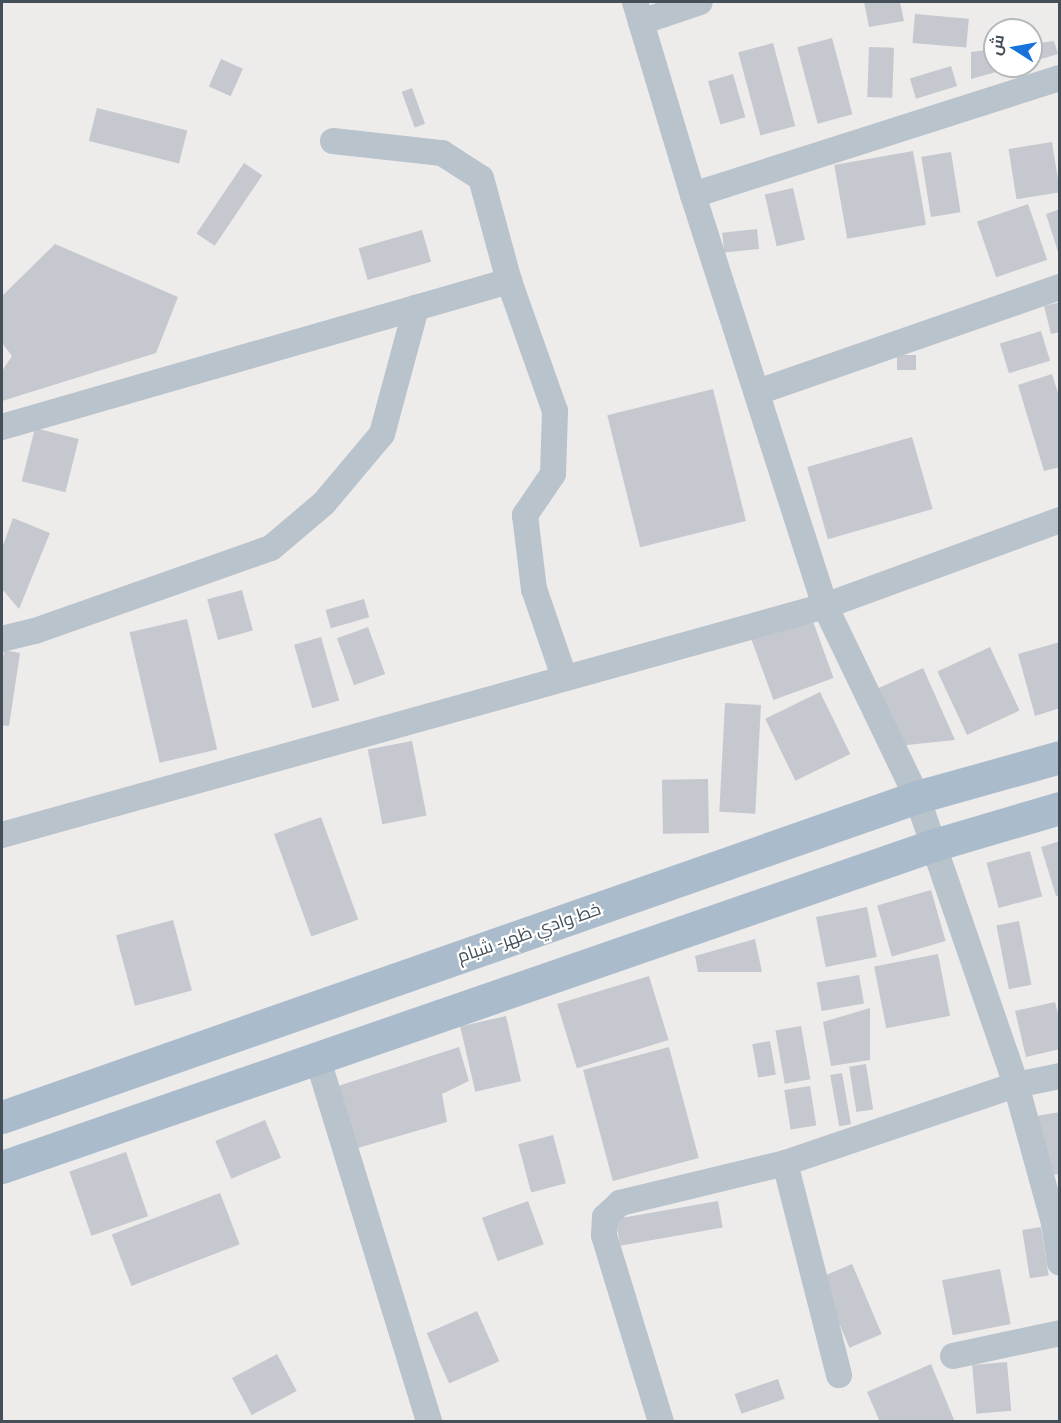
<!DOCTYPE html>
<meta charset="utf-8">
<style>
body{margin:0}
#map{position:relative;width:1061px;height:1423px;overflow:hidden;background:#eeebeb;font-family:"Public Sans",Cairo,sans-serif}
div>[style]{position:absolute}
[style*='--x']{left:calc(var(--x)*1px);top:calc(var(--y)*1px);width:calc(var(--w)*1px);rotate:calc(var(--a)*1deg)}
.building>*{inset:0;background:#c5c8ce;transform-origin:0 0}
.street>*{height:26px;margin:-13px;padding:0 13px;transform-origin:13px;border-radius:13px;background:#b9c3cb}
.primary>*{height:33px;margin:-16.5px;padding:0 16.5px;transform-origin:16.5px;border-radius:16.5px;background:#aabccb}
span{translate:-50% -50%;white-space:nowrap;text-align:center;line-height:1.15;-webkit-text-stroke:4.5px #fff;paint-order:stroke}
.street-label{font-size:18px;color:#444f58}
.frame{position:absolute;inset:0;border:3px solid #444f58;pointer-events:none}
.north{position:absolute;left:983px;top:18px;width:60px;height:60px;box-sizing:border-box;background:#fff;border:2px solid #b4b9bc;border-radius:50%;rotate:281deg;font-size:16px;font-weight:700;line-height:24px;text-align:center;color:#444f58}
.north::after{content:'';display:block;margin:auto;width:21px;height:27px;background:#1872db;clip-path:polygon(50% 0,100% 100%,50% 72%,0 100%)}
</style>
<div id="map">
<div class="building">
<i style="clip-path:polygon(864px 2px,900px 2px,904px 21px,869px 27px)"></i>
<i style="left:915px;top:14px;width:54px;height:29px;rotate:5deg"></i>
<i style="left:832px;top:38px;width:79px;height:36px;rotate:75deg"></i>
<i style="clip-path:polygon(1054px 41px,1058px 54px,1031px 62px,1031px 44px)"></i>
<i style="left:773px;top:43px;width:86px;height:36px;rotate:75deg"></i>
<i style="left:869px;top:47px;width:25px;height:50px;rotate:2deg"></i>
<i style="clip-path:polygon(995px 49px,995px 66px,1014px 67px,971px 79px,971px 52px)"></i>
<i style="left:221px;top:59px;width:24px;height:30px;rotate:24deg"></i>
<i style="left:951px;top:66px;width:21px;height:43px;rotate:73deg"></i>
<i style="left:733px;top:74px;width:45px;height:26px;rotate:74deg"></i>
<i style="left:412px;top:88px;width:38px;height:11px;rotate:70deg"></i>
<i style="left:97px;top:108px;width:93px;height:34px;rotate:14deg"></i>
<i style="left:1052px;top:142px;width:51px;height:44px;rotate:81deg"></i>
<i style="left:913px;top:151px;width:75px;height:80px;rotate:80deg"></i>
<i style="left:951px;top:152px;width:61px;height:30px;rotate:81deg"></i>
<i style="left:244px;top:163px;width:22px;height:85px;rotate:34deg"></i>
<i style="left:793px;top:188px;width:53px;height:29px;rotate:77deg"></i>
<i style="left:1028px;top:204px;width:59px;height:54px;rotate:71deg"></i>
<i style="clip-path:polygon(1060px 209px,1060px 255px,1059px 255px,1046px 214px)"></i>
<i style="left:757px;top:229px;width:20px;height:35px;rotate:84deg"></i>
<i style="left:422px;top:230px;width:33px;height:66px;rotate:74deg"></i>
<i style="clip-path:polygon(55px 244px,178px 297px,156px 353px,2px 401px,2px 371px,12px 356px,2px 343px,2px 296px)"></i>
<i style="clip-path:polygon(1060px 302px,1060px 332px,1051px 334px,1044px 306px)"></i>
<i style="left:1041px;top:331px;width:31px;height:43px;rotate:73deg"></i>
<i style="left:897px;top:355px;width:19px;height:15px"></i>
<i style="clip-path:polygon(1052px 374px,1060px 399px,1060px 467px,1044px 471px,1018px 385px)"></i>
<i style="left:713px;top:389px;width:136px;height:109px;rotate:76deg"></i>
<i style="left:35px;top:428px;width:45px;height:55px;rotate:14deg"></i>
<i style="left:912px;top:437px;width:75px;height:109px;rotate:74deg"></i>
<i style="clip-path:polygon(13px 518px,50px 533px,19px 609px,2px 589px,2px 548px)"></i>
<i style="left:242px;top:590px;width:42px;height:36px;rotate:75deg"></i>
<i style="left:364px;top:599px;width:19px;height:40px;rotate:74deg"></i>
<i style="left:811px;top:616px;width:66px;height:64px;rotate:70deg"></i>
<i style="left:187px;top:619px;width:134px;height:59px;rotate:77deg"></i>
<i style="left:368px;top:627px;width:50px;height:33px;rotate:70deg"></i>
<i style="left:321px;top:637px;width:66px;height:28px;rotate:74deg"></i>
<i style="clip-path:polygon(1060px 642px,1060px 708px,1035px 716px,1018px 654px)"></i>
<i style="left:990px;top:647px;width:70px;height:58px;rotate:65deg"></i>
<i style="clip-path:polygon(4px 650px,20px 653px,9px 726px,2px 725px,2px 668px)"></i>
<i style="clip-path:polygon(923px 668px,955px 740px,897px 746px,872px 691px)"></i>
<i style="left:820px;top:692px;width:69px;height:61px;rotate:64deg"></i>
<i style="left:725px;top:703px;width:36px;height:109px;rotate:3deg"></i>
<i style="left:412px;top:741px;width:76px;height:45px;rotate:79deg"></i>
<i style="left:708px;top:779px;width:54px;height:46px;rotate:89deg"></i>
<i style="left:321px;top:817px;width:109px;height:50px;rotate:70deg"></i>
<i style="clip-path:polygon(1060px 841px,1060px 895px,1056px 896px,1041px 847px)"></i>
<i style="left:1030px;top:851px;width:47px;height:45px;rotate:75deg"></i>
<i style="left:931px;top:890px;width:53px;height:56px;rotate:74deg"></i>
<i style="left:867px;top:907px;width:51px;height:52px;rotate:79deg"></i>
<i style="left:173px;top:920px;width:73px;height:59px;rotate:75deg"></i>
<i style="left:1019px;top:921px;width:65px;height:23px;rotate:79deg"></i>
<i style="clip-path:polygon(755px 939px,762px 972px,698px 972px,695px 956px)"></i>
<i style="left:938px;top:954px;width:63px;height:65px;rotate:79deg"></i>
<i style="left:859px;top:975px;width:29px;height:43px;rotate:80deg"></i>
<i style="left:649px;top:976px;width:67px;height:96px;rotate:73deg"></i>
<i style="clip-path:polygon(1055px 1002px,1060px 1021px,1060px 1049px,1026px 1057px,1015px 1011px)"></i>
<i style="clip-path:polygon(870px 1008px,870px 1060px,831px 1066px,823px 1022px)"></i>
<i style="left:506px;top:1016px;width:67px;height:47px;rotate:77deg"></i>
<i style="left:801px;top:1026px;width:54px;height:26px;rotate:80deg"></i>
<i style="left:770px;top:1041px;width:34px;height:18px;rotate:80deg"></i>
<i style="clip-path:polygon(459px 1047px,469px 1081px,442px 1094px,447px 1122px,351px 1150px,338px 1086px)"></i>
<i style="left:669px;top:1047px;width:115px;height:89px;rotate:75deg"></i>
<i style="left:866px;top:1064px;width:46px;height:17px;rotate:81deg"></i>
<i style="left:842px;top:1073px;width:52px;height:12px;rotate:80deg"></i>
<i style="left:810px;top:1086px;width:40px;height:26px;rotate:81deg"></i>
<i style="clip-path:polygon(1060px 1112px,1060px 1174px,1045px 1176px,1036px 1116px)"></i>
<i style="left:265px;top:1120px;width:41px;height:54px;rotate:67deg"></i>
<i style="left:553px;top:1135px;width:50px;height:36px;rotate:75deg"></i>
<i style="left:126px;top:1152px;width:68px;height:60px;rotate:71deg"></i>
<i style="left:220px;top:1193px;width:55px;height:116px;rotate:69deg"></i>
<i style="left:528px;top:1201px;width:46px;height:49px;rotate:70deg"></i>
<i style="left:718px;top:1201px;width:27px;height:104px;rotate:80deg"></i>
<i style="left:1041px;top:1227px;width:49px;height:19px;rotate:81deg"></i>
<i style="left:852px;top:1264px;width:76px;height:35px;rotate:67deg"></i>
<i style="left:1000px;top:1269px;width:56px;height:59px;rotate:79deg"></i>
<i style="left:477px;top:1311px;width:55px;height:55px;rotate:66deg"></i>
<i style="left:277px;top:1354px;width:42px;height:51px;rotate:62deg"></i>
<i style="left:1007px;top:1362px;width:49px;height:35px;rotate:85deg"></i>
<i style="clip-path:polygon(931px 1364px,955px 1422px,880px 1422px,867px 1392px)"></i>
<i style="left:778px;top:1379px;width:21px;height:46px;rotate:71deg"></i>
</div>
<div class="street">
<i style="--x:635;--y:2;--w:202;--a:73.3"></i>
<i style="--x:693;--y:195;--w:432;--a:72.2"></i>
<i style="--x:825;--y:606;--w:212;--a:64.3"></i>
<i style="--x:917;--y:797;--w:305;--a:71"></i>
<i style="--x:1016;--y:1085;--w:143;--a:74.6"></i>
<i style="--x:1054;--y:1223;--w:40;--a:81.5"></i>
<i style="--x:641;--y:22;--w:62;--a:-18.7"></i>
<i style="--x:333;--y:141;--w:110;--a:6.3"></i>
<i style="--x:442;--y:153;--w:46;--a:32.7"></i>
<i style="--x:481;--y:178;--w:107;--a:74.8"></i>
<i style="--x:509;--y:281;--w:138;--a:70.5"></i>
<i style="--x:555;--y:411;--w:63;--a:91.8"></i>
<i style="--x:553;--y:474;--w:50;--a:124.3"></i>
<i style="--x:525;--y:515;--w:75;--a:83.1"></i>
<i style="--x:534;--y:589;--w:87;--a:71.1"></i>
<i style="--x:693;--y:195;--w:385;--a:-17.7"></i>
<i style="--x:758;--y:392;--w:320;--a:-19.2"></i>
<i style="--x:2;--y:427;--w:528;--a:-16.06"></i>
<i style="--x:2;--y:639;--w:34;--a:-14"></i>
<i style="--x:35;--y:631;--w:250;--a:-19.4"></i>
<i style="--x:271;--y:548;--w:70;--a:-40.3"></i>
<i style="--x:324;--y:503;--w:90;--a:-50"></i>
<i style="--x:382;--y:434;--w:131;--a:-74.9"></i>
<i style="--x:2;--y:835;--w:854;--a:-15.55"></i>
<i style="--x:825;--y:606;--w:250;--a:-20.1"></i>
<i style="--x:317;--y:1057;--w:382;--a:72.9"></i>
<i style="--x:785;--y:1163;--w:219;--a:75.7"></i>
<i style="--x:953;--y:1356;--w:109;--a:-12.1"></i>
<i style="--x:661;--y:1422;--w:195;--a:-107"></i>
<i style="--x:604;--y:1235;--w:18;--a:-87"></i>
<i style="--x:605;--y:1217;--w:21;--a:-43"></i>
<i style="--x:620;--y:1203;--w:170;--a:-13.6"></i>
<i style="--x:785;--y:1163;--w:244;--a:-18.7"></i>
<i style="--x:1016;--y:1085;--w:45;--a:-11.6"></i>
</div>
<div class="primary">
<i style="--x:2;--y:1117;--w:969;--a:-19.28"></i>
<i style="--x:917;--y:797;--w:148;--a:-15.6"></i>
<i style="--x:2;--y:1167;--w:986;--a:-19.06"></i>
<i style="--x:934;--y:845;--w:131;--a:-16.4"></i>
</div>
<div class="street-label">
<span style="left:529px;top:933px;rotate:-19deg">خط وادي ظهر - شبام</span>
</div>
<div class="frame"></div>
<div class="north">ش</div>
</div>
